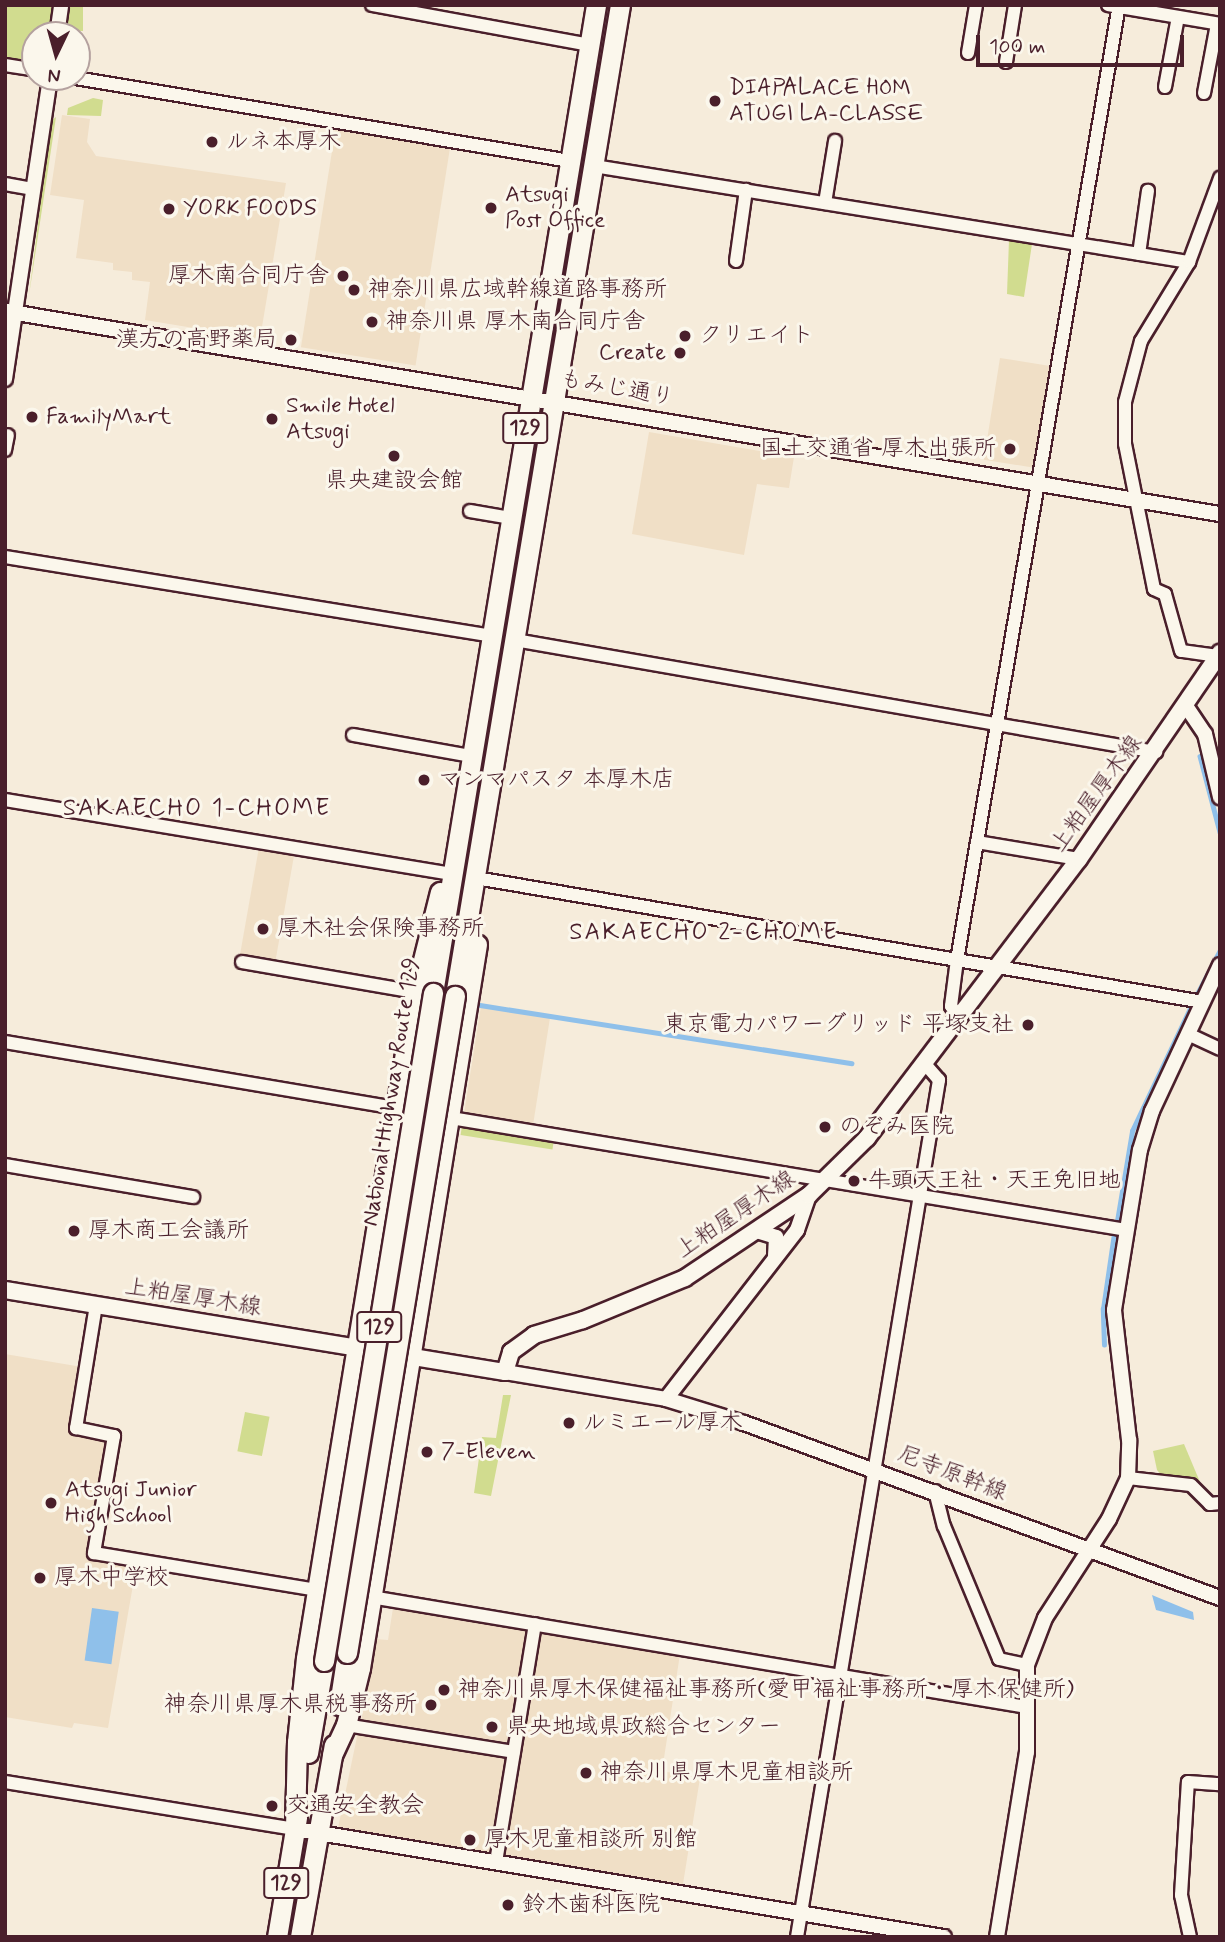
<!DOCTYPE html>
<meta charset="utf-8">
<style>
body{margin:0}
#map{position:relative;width:1225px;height:1942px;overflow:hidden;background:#f6ecdb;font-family:Mynerve,"Klee One",sans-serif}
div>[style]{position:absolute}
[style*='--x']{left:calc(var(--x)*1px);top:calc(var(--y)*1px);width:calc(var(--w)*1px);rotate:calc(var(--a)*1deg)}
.built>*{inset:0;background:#f0dfc6;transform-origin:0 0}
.green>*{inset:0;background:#d1dc8f;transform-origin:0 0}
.water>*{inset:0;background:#8fc0ea;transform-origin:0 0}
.stream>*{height:4.5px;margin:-2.25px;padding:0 2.25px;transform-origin:2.25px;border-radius:2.25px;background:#8fc0ea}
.roads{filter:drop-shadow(2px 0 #4a1f2b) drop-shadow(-2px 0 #4a1f2b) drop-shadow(0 2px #4a1f2b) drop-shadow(0 -2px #4a1f2b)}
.minor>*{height:12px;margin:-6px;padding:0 6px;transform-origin:6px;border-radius:6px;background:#fbf7ec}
.tertiary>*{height:14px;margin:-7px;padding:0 7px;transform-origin:7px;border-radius:7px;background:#fbf7ec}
.secondary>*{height:16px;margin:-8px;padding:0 8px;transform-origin:8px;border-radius:8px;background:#fbf7ec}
.trunk>*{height:19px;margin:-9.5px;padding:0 9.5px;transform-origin:9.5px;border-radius:9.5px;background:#fbf7ec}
.bridges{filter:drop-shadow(2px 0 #4a1f2b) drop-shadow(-2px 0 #4a1f2b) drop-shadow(0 2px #4a1f2b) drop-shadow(0 -2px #4a1f2b)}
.trunk-bridge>*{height:19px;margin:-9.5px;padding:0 9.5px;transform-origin:9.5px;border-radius:9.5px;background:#fbf7ec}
.dots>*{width:19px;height:19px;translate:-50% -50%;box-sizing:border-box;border:4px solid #fbf7ec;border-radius:50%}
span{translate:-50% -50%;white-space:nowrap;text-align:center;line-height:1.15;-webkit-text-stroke:6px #fbf7ec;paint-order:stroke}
.shield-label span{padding:2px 5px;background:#fbf7ec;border:2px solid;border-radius:5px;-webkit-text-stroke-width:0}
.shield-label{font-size:21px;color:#4a1f2b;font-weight:700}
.poi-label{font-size:23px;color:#4a1f2b}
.left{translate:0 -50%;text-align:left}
.right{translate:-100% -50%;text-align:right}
.street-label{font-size:23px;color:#4a1f2b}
.neighbourhood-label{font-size:24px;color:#4a1f2b;letter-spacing:2px}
.frame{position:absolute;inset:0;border:7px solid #4a1f2b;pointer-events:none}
.north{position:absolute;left:21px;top:21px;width:70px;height:70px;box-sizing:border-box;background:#fbf7ec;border:2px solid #b4a19f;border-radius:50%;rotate:185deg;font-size:19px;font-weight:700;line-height:28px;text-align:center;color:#4a1f2b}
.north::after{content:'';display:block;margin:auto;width:24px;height:32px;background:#4a1f2b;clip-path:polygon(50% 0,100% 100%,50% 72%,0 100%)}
.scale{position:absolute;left:976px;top:35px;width:208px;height:32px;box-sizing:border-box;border:4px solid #4a1f2b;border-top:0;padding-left:9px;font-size:21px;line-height:24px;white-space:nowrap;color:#4a1f2b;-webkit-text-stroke:5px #fbf7ec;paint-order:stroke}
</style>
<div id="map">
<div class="built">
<i style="clip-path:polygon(62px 115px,90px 119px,87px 142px,96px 156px,286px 183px,260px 339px,145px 320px,150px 282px,132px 280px,132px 272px,113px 270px,113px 263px,76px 258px,84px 200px,50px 195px)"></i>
<i style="left:336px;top:126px;width:116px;height:224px;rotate:9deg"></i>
<i style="left:1000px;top:358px;width:54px;height:103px;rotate:9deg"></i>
<i style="clip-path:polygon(649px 432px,794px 457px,789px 488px,757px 484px,744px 555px,632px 534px)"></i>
<i style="left:259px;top:847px;width:36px;height:111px;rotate:10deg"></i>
<i style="left:481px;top:1006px;width:70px;height:110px;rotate:9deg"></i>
<i style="clip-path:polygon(5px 1354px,82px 1367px,70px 1434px,103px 1440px,106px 1446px,87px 1560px,136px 1568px,108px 1728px,74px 1723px,72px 1728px,5px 1717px)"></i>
<i style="clip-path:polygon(393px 1608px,527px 1629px,509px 1746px,361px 1722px,375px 1639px,388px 1640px)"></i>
<i style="clip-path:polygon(539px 1631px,680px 1654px,662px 1771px,700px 1778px,683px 1884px,502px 1856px)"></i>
<i style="clip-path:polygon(358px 1732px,507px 1758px,492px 1850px,488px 1853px,338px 1828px)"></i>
</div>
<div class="green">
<i style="clip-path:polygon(5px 5px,53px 5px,48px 35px,35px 35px,35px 64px,5px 59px)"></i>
<i style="left:68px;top:5px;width:15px;height:26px"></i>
<i style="clip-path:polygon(93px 98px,103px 100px,101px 116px,67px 115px,68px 108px)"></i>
<i style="clip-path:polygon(56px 117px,29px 295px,51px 121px)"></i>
<i style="clip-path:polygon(1009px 240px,1032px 244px,1024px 297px,1007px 294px)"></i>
<i style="left:462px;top:1126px;width:93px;height:9px;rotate:9deg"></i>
<i style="clip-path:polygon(503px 1395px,511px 1395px,491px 1496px,474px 1493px,482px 1437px,496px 1438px)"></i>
<i style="left:245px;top:1412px;width:25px;height:40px;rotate:11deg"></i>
<i style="clip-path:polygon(1184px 1444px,1200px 1482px,1163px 1477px,1157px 1470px,1153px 1451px)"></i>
</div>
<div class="water">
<i style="clip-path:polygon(1152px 1595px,1193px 1612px,1194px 1620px,1156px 1610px)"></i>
<i style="left:92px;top:1608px;width:27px;height:53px;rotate:8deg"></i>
</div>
<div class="stream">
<i style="--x:1200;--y:756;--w:79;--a:75.3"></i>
<i style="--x:1197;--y:994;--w:50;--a:-62.4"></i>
<i style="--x:480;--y:1005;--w:376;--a:8.9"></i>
<i style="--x:1117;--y:1221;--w:91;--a:-80.5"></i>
<i style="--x:1132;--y:1131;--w:140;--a:-64.7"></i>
<i style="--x:1104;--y:1345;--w:36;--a:-92"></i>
<i style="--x:1103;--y:1309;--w:76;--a:-81.7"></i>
</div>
<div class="roads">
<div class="minor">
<i style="--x:372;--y:5;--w:221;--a:10.4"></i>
<i style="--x:1108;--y:5;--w:114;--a:9.6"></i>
<i style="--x:968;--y:53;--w:49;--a:-80.5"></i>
<i style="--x:1006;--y:62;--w:58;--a:-81"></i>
<i style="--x:5;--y:65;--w:30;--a:9"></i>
<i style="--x:70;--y:77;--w:507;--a:9.54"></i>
<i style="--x:1165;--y:87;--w:71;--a:-79.5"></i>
<i style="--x:1204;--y:93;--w:70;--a:-79.3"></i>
<i style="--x:594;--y:166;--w:603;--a:9.17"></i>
<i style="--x:5;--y:184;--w:29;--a:10"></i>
<i style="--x:825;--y:203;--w:63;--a:-80.8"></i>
<i style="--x:1139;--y:254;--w:64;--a:-81.9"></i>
<i style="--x:736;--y:261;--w:72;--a:-82"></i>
<i style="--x:5;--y:450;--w:15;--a:-79"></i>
<i style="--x:470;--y:511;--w:42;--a:9.7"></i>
<i style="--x:5;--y:557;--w:492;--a:9.2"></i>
<i style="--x:515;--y:640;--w:651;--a:9.91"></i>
<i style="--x:1218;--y:656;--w:37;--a:-172"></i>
<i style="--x:1181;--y:651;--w:59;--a:-105.7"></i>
<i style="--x:1165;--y:594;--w:12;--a:-156"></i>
<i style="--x:1154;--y:589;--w:148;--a:-101.3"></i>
<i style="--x:1125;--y:444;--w:42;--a:-90"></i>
<i style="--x:1125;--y:402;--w:63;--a:-75.3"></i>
<i style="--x:1141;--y:341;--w:92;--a:-58.7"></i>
<i style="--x:1189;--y:262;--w:90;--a:-69.7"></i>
<i style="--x:353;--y:735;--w:120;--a:10.1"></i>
<i style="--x:5;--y:800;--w:453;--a:9.4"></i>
<i style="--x:977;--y:842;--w:103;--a:9.5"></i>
<i style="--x:476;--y:878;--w:737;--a:9.68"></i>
<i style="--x:242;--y:962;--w:176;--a:9.8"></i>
<i style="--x:960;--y:1018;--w:15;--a:-127"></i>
<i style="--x:951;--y:1006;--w:46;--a:-82.6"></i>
<i style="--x:957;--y:960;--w:969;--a:-80.37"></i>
<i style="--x:1188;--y:1034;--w:35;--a:25"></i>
<i style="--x:5;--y:1042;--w:397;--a:9.6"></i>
<i style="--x:451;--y:1118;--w:684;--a:9.42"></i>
<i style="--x:5;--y:1165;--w:191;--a:9.7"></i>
<i style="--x:96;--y:1305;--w:125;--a:99.2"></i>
<i style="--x:76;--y:1428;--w:39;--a:12"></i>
<i style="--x:114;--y:1436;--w:119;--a:99.7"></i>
<i style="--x:94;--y:1553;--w:227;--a:9.4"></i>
<i style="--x:1128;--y:1478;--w:63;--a:6.3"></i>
<i style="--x:1191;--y:1485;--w:27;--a:45"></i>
<i style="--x:1210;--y:1504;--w:10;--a:-6"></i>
<i style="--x:935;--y:1491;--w:36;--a:76"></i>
<i style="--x:944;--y:1526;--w:144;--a:67.5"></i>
<i style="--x:999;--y:1659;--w:29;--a:12"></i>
<i style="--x:371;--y:1597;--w:664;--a:9.53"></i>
<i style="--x:346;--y:1725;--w:170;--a:9.1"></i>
<i style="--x:5;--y:1782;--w:294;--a:9.2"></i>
<i style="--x:496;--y:1862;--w:241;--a:-80.7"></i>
<i style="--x:797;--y:1937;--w:869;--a:-80.59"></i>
<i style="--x:939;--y:1080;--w:21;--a:-131"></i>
<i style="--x:1190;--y:1937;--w:43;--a:-102.1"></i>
<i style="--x:1181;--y:1895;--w:113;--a:-86.5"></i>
<i style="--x:1188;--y:1782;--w:32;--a:4"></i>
</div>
<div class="tertiary">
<i style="--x:57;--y:35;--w:30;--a:-82"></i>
<i style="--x:5;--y:311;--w:1232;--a:9.49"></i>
<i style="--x:5;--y:379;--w:305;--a:-81.5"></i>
<i style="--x:1186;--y:706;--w:34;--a:56"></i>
<i style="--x:1205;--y:734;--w:65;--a:76.6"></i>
<i style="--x:760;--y:1232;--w:17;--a:17"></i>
<i style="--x:776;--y:1237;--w:19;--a:93"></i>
<i style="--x:505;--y:1372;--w:163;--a:9.5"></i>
<i style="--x:666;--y:1399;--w:82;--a:17.1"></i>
<i style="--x:744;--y:1423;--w:507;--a:20.19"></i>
<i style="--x:666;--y:1399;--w:214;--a:-52.2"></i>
<i style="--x:797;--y:1230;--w:37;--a:-71"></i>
<i style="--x:295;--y:1829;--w:658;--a:9.45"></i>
<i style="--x:997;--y:1937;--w:187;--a:-80.8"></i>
<i style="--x:1027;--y:1752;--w:87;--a:-90"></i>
<i style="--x:1027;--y:1665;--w:50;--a:-69"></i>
<i style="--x:1045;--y:1618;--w:118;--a:-57.1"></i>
<i style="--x:1109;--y:1519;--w:45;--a:-65.1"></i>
<i style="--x:1128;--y:1478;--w:38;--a:-88"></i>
<i style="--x:1129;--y:1440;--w:131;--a:-96.6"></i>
<i style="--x:1114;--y:1310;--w:162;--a:-80.8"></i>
<i style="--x:1140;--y:1150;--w:41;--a:-72.9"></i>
<i style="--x:1152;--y:1111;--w:161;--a:-65"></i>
</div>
<div class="secondary">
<i style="--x:5;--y:1290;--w:507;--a:9.31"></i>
<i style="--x:505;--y:1372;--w:21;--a:-73"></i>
<i style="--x:511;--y:1352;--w:29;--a:-36"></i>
<i style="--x:534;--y:1335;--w:51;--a:-17"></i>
<i style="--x:583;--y:1320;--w:110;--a:-22.4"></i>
<i style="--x:685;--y:1278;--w:149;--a:-33.8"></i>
<i style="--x:809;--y:1195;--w:81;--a:-44.5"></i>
<i style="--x:867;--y:1138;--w:350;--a:-52.8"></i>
<i style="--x:1079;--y:859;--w:250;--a:-55.6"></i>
</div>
<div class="trunk">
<i style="--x:433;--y:993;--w:1001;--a:-80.63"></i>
<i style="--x:455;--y:996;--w:1005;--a:-80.55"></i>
<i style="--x:339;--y:1705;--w:53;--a:-81.3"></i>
<i style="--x:308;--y:1753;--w:93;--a:-80.1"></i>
<i style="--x:332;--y:1755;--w:33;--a:-65"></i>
<i style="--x:346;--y:1725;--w:59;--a:-76.2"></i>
<i style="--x:360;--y:1668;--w:733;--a:-80.82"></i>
<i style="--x:295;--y:1829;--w:87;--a:-88.7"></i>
<i style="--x:297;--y:1742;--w:84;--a:-83.9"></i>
<i style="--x:306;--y:1658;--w:675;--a:-80.71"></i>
<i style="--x:415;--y:992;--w:103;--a:-76"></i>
<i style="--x:277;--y:1937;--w:122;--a:-80.5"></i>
<i style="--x:300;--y:1937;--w:195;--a:-80"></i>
</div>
</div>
<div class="bridges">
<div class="trunk-bridge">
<i style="--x:347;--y:1653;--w:666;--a:-80.67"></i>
<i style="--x:324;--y:1661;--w:677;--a:-80.73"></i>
</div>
</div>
<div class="dots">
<i style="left:715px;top:101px;background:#4a1f2b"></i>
<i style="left:212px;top:142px;background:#4a1f2b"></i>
<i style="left:491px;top:208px;background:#4a1f2b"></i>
<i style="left:169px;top:209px;background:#4a1f2b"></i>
<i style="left:343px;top:276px;background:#4a1f2b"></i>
<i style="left:354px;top:290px;background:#4a1f2b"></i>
<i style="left:372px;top:322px;background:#4a1f2b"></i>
<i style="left:685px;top:336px;background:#4a1f2b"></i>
<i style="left:291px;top:340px;background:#4a1f2b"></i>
<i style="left:680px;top:353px;background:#4a1f2b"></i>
<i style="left:32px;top:417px;background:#4a1f2b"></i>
<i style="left:272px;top:419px;background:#4a1f2b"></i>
<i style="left:1010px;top:449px;background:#4a1f2b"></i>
<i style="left:394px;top:456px;background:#4a1f2b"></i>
<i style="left:424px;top:780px;background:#4a1f2b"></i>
<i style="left:263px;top:929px;background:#4a1f2b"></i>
<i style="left:1028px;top:1025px;background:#4a1f2b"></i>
<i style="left:825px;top:1127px;background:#4a1f2b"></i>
<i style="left:854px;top:1181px;background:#4a1f2b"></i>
<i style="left:74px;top:1231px;background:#4a1f2b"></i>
<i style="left:569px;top:1423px;background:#4a1f2b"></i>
<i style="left:427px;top:1452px;background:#4a1f2b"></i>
<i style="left:51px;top:1503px;background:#4a1f2b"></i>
<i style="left:40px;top:1578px;background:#4a1f2b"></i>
<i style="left:444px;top:1690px;background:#4a1f2b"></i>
<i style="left:431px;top:1705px;background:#4a1f2b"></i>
<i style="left:492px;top:1727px;background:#4a1f2b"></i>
<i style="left:586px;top:1773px;background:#4a1f2b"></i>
<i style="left:272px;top:1806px;background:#4a1f2b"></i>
<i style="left:470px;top:1840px;background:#4a1f2b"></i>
<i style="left:508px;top:1905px;background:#4a1f2b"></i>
</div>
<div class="shield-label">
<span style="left:525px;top:428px">129</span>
<span style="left:379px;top:1327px">129</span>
<span style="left:286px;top:1883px">129</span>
</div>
<div class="poi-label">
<span class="left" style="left:729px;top:101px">DIAPALACE HOM<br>ATUGI LA-CLASSE</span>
<span class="left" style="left:226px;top:142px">ルネ本厚木</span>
<span class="left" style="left:505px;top:208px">Atsugi<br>Post Office</span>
<span class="left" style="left:183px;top:209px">YORK FOODS</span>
<span class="right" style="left:329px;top:276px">厚木南合同庁舎</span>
<span class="left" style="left:368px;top:290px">神奈川県広域幹線道路事務所</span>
<span class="left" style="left:386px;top:322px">神奈川県 厚木南合同庁舎</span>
<span class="left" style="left:699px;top:336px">クリエイト</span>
<span class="right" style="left:277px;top:340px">漢方の高野薬局</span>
<span class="right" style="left:666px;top:353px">Create</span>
<span class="left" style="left:286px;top:419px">Smile Hotel<br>Atsugi</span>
<span class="left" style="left:46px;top:417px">FamilyMart</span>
<span class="right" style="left:996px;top:449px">国土交通省 厚木出張所</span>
<span style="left:394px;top:481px">県央建設会館</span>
<span class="left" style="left:438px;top:780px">マンマパスタ 本厚木店</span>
<span class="left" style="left:277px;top:929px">厚木社会保険事務所</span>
<span class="right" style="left:1014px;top:1025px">東京電力パワーグリッド 平塚支社</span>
<span class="left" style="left:839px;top:1127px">のぞみ医院</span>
<span class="left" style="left:868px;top:1181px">牛頭天王社・天王免旧地</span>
<span class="left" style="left:88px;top:1231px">厚木商工会議所</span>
<span class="left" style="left:583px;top:1423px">ルミエール厚木</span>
<span class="left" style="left:441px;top:1452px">7-Eleven</span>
<span class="left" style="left:65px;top:1503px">Atsugi Junior<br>High School</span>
<span class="left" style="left:54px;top:1578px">厚木中学校</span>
<span class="left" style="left:458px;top:1690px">神奈川県厚木保健福祉事務所(愛甲福祉事務所・厚木保健所)</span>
<span class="right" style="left:417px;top:1705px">神奈川県厚木県税事務所</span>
<span class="left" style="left:506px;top:1727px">県央地域県政総合センター</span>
<span class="left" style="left:600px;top:1773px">神奈川県厚木児童相談所</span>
<span class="left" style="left:286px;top:1806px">交通安全教会</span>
<span class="left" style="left:484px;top:1840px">厚木児童相談所 別館</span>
<span class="left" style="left:522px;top:1905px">鈴木歯科医院</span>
</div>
<div class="street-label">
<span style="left:617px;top:389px;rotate:10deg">もみじ通り</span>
<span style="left:1097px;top:794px;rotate:-54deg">上粕屋厚木線</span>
<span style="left:392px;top:1092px;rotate:-81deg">National Highway Route 129</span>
<span style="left:736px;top:1215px;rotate:-34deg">上粕屋厚木線</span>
<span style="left:193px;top:1298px;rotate:9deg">上粕屋厚木線</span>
<span style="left:952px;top:1474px;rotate:21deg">尼寺原幹線</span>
</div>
<div class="neighbourhood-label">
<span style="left:197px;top:809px">SAKAECHO 1-CHOME</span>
<span style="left:704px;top:933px">SAKAECHO 2-CHOME</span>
</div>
<div class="frame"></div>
<div class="north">N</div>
<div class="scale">100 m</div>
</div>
